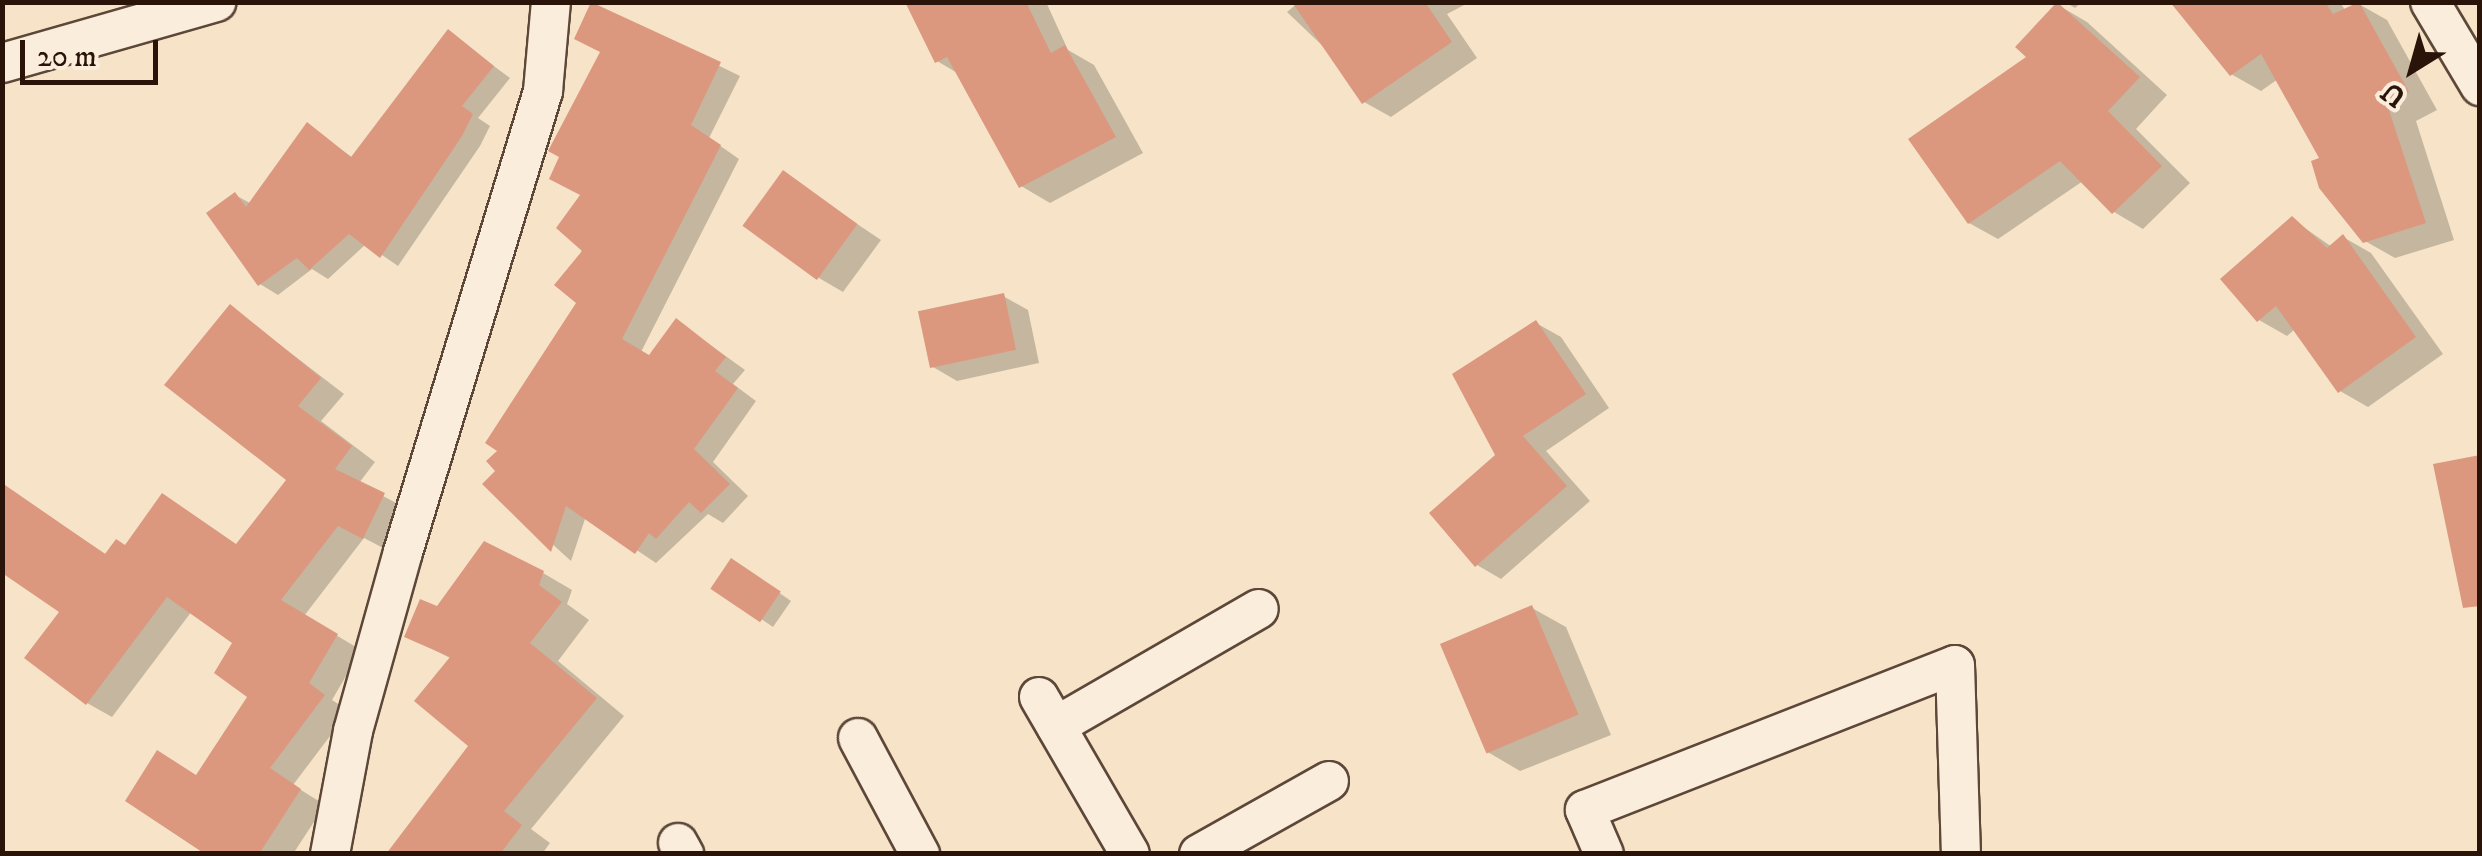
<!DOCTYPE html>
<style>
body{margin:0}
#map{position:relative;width:2482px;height:856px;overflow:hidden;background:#f7e4c8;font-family:"IM FELL DW Pica",serif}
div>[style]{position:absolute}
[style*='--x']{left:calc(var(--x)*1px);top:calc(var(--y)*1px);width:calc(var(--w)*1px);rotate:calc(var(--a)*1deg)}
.shadow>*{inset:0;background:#0003}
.building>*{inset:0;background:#db987f;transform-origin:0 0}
.roads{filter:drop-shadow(2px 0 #5d4739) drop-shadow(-2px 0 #5d4739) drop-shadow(0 2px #5d4739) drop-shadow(0 -2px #5d4739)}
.street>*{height:38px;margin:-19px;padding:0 19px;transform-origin:19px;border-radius:19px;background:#faeddb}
span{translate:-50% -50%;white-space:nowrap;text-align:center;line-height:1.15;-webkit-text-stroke:10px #faeddb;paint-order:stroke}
.frame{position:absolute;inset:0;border:5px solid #2a1309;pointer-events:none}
.north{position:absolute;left:2362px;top:20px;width:100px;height:100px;-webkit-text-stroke:8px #faeddb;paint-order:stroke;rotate:217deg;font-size:28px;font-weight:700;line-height:40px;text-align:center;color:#2a1309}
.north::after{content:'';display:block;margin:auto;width:35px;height:45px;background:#2a1309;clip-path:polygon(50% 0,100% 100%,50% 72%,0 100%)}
.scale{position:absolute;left:20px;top:40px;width:138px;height:45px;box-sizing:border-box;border:5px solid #2a1309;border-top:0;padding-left:12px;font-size:30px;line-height:35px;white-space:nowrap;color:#2a1309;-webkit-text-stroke:8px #faeddb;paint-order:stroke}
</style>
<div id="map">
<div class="shadow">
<i style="clip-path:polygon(638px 2px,687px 2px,643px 5px)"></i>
<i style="clip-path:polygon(917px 2px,1046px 2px,1068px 50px,1094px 65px,1143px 153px,1050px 203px,1021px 186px,959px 74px,937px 61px)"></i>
<i style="clip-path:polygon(1299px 2px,1470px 2px,1447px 14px,1477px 58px,1391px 117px,1364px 102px,1329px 52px,1287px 12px)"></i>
<i style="clip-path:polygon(2065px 2px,2082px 2px,2075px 8px)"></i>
<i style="clip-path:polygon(2174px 2px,2340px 2px,2345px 10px,2357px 3px,2387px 20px,2437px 110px,2416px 121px,2454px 240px,2395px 258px,2365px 241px,2278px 79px,2261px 91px,2231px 74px)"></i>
<i style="clip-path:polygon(593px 4px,740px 76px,709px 138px,739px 159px,641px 352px,650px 358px,677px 321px,745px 370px,733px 384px,756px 401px,713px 462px,748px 496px,723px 523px,708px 514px,656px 563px,586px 516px,571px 561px,486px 484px,499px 471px,501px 451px,580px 303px,583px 195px,603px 53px)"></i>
<i style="clip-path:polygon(2058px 5px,2087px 22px,2167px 95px,2136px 129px,2190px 183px,2143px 229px,2114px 212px,2083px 181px,1998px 239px,1969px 223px,2030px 58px)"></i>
<i style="clip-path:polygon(449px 33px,510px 78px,478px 118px,490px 126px,480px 146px,398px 266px,366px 244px,328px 279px,312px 269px,278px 295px,260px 284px,235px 195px,250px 203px,308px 126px,353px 158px)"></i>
<i style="clip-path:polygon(783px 174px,881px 240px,843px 292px,819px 278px)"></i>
<i style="clip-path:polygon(2292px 219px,2332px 247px,2343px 237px,2371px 253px,2443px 354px,2368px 407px,2340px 391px,2295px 329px,2287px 336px,2259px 320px)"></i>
<i style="clip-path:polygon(1003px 296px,1028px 310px,1039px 363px,957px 381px,933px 367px)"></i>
<i style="clip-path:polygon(231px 307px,344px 394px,321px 421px,375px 462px,359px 483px,409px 510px,389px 551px,364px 538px,304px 616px,361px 650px,332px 700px,349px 711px,293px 785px,325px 805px,293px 854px,203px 854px,197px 777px,250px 697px,235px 642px,192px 611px,112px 717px,87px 703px,62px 611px,3px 486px,107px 555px,126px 548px,162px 496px,238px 546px,290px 479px)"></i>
<i style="clip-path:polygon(1536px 323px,1561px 337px,1609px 408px,1546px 451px,1590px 501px,1501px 579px,1477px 565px,1499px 455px)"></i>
<i style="clip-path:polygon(744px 568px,791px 601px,773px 627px,714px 587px)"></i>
<i style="clip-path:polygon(543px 573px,572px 590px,567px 604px,589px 620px,558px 661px,624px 716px,531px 829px,550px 843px,542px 854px,403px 854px,472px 745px,452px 659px,407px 636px,438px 609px)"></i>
<i style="clip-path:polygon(1532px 608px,1566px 627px,1611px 735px,1520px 771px,1486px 751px)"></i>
</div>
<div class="building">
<i style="clip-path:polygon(591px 2px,721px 62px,691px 125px,721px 145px,622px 339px,649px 355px,676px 318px,726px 357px,715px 371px,738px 388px,694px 449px,730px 484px,701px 513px,689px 502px,656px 539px,649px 533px,635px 554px,566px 506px,551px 552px,482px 484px,495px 471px,486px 461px,497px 451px,485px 443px,576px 303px,554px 285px,582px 251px,556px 228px,580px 195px,549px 179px,559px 157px,548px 151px,600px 52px,574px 39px)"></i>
<i style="clip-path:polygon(905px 2px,1026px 2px,1051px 53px,1065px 45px,1116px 137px,1019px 188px,947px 57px,935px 63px)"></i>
<i style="clip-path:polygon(1292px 2px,1425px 2px,1452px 42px,1362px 104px)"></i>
<i style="clip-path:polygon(2057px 2px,2140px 77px,2108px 111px,2162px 166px,2112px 214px,2060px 161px,1968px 224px,1908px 139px,2026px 57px,2015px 47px)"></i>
<i style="clip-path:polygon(2170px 2px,2325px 2px,2333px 14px,2359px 2px,2409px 92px,2387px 104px,2426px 223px,2363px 243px,2319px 188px,2311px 161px,2319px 158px,2261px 54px,2230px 76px)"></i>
<i style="clip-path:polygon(448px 29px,494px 66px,462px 106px,473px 114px,462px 136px,380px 258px,349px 234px,309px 270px,297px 258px,258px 286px,206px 213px,235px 192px,246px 207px,307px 122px,351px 157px)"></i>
<i style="left:783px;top:170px;width:92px;height:69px;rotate:36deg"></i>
<i style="clip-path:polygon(2292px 216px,2327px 248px,2343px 234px,2416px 337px,2338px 393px,2276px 306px,2257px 322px,2220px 279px)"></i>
<i style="left:1004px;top:293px;width:58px;height:88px;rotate:78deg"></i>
<i style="clip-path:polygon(230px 304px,321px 378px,298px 406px,352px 446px,335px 469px,385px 493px,363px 539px,338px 526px,281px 600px,338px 634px,309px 683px,325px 695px,270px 768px,301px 789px,259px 854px,205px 854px,125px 801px,157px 750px,196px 775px,247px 697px,214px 673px,232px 643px,167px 597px,86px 705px,24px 658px,59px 612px,2px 573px,2px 483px,105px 554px,116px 539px,125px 545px,162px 493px,236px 544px,286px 480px,164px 385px)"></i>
<i style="clip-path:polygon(1536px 320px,1586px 394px,1523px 436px,1567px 486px,1475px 567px,1429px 513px,1495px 455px,1452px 374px)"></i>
<i style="clip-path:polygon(2480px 455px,2480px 606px,2463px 608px,2433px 464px)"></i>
<i style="clip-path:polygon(484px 541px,544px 571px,539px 585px,562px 602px,530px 643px,597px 698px,504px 811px,522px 825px,500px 854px,386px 854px,468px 746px,414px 701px,450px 657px,404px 637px,420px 599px,437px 606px)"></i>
<i style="left:731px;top:558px;width:60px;height:37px;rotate:34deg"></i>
<i style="left:1532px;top:605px;width:119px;height:100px;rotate:67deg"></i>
</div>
<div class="roads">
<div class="street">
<i style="--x:2430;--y:2;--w:98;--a:59.2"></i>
<i style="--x:2;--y:63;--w:223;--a:-15.9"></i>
<i style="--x:1039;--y:697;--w:181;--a:59.9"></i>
<i style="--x:1056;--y:726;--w:234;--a:-30"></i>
<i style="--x:858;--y:738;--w:132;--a:61.9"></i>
<i style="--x:678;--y:843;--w:13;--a:61"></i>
<i style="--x:330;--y:854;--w:125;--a:-79.4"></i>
<i style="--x:353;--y:731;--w:186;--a:-74.4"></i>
<i style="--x:403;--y:552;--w:482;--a:-73.1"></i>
<i style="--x:543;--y:91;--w:89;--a:-84.9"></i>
<i style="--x:1199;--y:854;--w:149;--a:-29.3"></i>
<i style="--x:1604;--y:854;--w:48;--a:-113.4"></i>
<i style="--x:1585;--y:810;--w:397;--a:-21.4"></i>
<i style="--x:1955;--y:665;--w:189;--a:88.2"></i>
</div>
</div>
<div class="frame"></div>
<div class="north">U</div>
<div class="scale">20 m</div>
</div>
